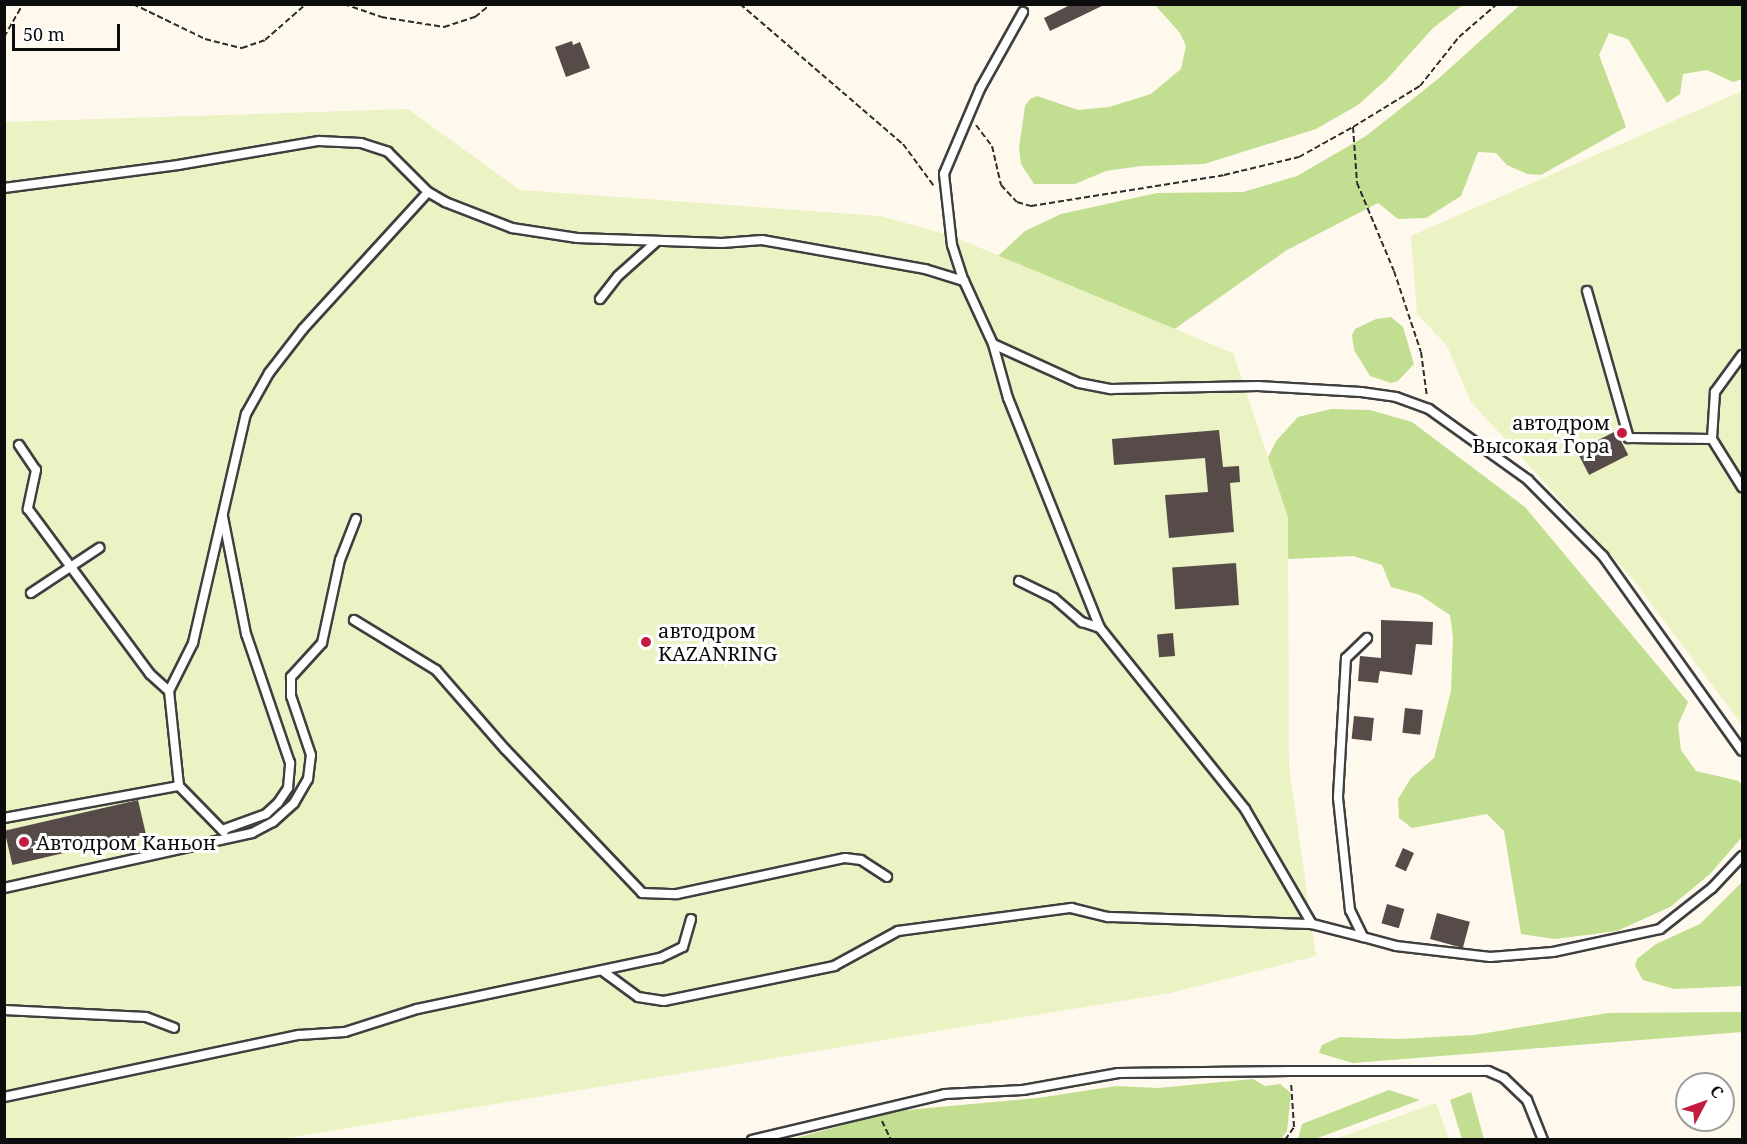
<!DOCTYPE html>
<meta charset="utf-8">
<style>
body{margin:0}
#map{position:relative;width:1747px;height:1144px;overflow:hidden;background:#fff8ec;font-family:"Noto Serif",serif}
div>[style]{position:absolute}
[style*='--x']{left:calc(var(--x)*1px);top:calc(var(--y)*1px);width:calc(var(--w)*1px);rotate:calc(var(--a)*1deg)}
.forest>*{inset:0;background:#c1de91}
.pitch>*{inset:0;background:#ebf3c5}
.building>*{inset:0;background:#564b48;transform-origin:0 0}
.path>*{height:2px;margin-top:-1px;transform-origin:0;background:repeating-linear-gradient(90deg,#2e2e2e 0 6px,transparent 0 9px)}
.roads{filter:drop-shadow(2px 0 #3f3f3f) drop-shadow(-2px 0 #3f3f3f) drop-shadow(0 2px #3f3f3f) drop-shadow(0 -2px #3f3f3f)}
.lane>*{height:8px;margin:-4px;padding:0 4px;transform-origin:4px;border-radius:4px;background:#fff}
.dots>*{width:16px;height:16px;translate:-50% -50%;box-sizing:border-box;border:3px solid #fff;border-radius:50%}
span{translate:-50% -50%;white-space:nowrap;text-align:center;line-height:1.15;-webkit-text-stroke:6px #fff;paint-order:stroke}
.poi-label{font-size:20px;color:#0c0c0c}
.right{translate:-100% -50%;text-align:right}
.left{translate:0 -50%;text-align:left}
.frame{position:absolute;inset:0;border:6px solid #0c0c0c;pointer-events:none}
.north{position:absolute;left:1675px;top:1072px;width:60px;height:60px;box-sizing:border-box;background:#fff;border:2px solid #9e9e9e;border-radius:50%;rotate:49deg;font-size:16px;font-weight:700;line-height:24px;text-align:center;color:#0c0c0c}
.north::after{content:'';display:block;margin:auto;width:21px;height:27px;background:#c61b41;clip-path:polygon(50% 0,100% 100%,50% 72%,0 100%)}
.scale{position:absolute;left:12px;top:24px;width:108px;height:27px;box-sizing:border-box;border:3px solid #0c0c0c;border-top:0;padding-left:8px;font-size:18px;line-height:21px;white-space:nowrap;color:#0c0c0c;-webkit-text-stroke:4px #fff;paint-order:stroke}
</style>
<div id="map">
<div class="forest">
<i style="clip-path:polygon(1155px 5px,1463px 5px,1433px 28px,1388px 78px,1358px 105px,1316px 129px,1204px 164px,1141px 166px,1106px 171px,1075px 184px,1034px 184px,1021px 164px,1019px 148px,1025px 106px,1030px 99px,1037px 96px,1078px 110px,1109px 107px,1151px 94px,1181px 69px,1186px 46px,1180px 33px)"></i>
<i style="clip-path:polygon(1520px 5px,1742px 5px,1742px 79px,1733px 82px,1707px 70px,1683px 74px,1680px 94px,1667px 103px,1628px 39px,1609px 33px,1599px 55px,1626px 127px,1541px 175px,1527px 174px,1507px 165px,1496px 153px,1478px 152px,1461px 196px,1426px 218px,1398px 219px,1378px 203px,1287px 250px,1166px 335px,998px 256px,1025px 231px,1061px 214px,1157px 193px,1243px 192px,1297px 176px,1366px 136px,1438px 79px)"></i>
<i style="clip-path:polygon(1391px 317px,1403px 327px,1414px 364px,1398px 381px,1391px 383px,1370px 376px,1354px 350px,1352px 335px,1355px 329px,1376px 319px)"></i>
<i style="clip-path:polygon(1331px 409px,1370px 410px,1412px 422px,1525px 507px,1688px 702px,1678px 725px,1681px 750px,1696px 771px,1739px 781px,1742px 787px,1742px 837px,1710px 874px,1670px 907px,1617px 931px,1555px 939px,1521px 934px,1504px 831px,1487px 814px,1412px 828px,1399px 818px,1398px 799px,1411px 778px,1434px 758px,1451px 691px,1453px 637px,1450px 615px,1420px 595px,1391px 587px,1382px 565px,1353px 556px,1290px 559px,1268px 552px,1261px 472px,1276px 441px,1298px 417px)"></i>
<i style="clip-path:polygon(1742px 882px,1742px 986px,1674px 989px,1643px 980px,1635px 966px,1637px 959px,1656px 944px,1700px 924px)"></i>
<i style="clip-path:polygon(1742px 1012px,1742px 1032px,1353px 1063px,1319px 1053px,1322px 1045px,1340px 1037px,1398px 1039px,1474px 1035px,1608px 1013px)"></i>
<i style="clip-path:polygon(1253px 1079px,1265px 1086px,1280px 1084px,1291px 1093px,1287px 1131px,1281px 1139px,792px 1139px,896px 1111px,1038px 1098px,1116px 1086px,1158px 1088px)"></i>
<i style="clip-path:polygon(1389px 1090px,1420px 1100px,1315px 1139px,1298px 1139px,1302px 1124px)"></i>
<i style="clip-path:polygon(1471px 1092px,1484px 1139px,1462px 1139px,1450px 1100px)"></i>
</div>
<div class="pitch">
<i style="clip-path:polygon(1742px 91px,1742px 725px,1631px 577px,1471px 402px,1447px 346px,1417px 314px,1411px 236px)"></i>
<i style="clip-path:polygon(408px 109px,520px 190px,880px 216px,949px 235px,1233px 353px,1288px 517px,1289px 766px,1316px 956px,1170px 993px,282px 1139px,5px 1139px,4px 122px)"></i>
<i style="clip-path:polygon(1436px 1103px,1449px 1139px,1335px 1139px)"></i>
</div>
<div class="building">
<i style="clip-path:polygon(1072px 4px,1106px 4px,1050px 31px,1044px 18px)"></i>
<i style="clip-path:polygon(572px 41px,573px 45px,580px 42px,590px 68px,566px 77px,555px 47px)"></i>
<i style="clip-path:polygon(1219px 430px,1223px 467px,1239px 466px,1240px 482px,1230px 483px,1234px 532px,1169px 538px,1165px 495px,1208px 492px,1205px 458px,1114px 465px,1112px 439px)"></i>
<i style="left:1616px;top:431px;width:27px;height:44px;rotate:63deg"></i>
<i style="left:1236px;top:563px;width:42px;height:64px;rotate:86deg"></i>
<i style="clip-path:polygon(1381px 620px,1433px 622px,1432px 645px,1416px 644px,1412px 675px,1380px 671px,1378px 683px,1358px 681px,1360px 656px,1381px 658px)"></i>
<i style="left:1173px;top:633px;width:23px;height:16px;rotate:85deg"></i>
<i style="left:1405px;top:708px;width:18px;height:25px;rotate:6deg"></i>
<i style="left:1354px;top:716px;width:20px;height:23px;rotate:6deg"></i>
<i style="left:138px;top:800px;width:35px;height:137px;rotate:77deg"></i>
<i style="left:1403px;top:848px;width:12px;height:20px;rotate:24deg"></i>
<i style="left:1387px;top:904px;width:18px;height:20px;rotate:16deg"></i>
<i style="left:1437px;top:913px;width:34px;height:27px;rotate:15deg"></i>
</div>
<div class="path">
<i style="--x:133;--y:4;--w:80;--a:25.9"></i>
<i style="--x:205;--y:39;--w:38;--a:14"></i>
<i style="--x:242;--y:48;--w:24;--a:-19"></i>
<i style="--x:265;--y:40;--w:55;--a:-41.3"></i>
<i style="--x:344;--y:4;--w:39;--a:19"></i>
<i style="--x:381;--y:17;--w:64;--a:9"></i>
<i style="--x:444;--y:27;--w:33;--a:-18"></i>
<i style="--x:475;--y:17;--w:21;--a:-39"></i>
<i style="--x:740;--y:4;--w:215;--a:40.7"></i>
<i style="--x:903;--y:144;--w:52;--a:53.6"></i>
<i style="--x:4;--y:37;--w:38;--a:-60"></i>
<i style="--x:976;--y:125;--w:26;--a:53"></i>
<i style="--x:992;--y:146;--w:40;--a:77"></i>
<i style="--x:1001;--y:185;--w:23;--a:47"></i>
<i style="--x:1017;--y:202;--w:15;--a:16"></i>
<i style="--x:1031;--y:206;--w:195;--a:-9.1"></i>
<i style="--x:1224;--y:175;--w:77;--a:-13.5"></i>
<i style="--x:1299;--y:157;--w:62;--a:-29.1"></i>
<i style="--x:1353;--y:127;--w:79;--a:-31.5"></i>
<i style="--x:1420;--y:86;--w:63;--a:-51.5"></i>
<i style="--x:1459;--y:37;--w:50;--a:-41"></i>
<i style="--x:1353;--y:127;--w:56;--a:85.9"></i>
<i style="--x:1357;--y:183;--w:95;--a:67.2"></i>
<i style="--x:1394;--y:271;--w:85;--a:71.6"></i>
<i style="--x:1421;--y:352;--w:45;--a:82.4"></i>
<i style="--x:882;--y:1121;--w:21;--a:65"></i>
<i style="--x:1285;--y:1140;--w:16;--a:-55"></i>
<i style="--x:1294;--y:1127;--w:45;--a:-93.8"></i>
</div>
<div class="roads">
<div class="lane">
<i style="--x:1023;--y:12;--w:88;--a:119.2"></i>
<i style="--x:980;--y:89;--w:92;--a:113"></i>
<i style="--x:944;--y:174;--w:71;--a:83.6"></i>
<i style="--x:952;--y:245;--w:38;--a:72"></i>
<i style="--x:964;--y:281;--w:69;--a:65.3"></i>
<i style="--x:993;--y:344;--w:56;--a:74.5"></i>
<i style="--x:1008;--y:398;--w:248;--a:68.2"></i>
<i style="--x:1100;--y:628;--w:232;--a:51.3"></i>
<i style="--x:1245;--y:809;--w:133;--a:59.8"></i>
<i style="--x:1312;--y:924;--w:53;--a:14.3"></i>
<i style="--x:4;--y:188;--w:176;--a:-7.5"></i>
<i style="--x:178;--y:165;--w:143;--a:-9.7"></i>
<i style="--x:319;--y:141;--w:42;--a:2.7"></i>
<i style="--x:361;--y:143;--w:28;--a:18"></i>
<i style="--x:388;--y:152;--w:57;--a:45"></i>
<i style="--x:428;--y:192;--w:20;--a:30"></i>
<i style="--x:445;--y:202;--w:72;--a:21.2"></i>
<i style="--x:512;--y:228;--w:66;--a:8.7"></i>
<i style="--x:577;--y:238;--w:145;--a:2"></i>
<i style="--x:722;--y:243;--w:40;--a:-4.3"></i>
<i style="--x:762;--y:240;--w:166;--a:10.1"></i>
<i style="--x:925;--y:269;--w:41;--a:17.1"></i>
<i style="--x:1587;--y:291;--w:153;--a:74.1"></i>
<i style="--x:1629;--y:438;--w:83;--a:0.7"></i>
<i style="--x:600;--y:299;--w:29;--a:-52"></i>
<i style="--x:618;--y:276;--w:51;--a:-41.8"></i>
<i style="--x:993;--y:344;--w:94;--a:24.4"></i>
<i style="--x:1079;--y:383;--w:33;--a:11"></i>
<i style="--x:1111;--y:389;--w:147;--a:-1.2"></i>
<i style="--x:1258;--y:386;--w:103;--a:3.3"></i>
<i style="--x:1361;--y:392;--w:35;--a:8"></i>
<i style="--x:1396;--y:397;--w:35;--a:20"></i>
<i style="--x:1429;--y:409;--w:122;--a:35.6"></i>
<i style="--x:1528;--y:480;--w:107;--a:45.4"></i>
<i style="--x:1603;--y:556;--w:239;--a:54.5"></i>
<i style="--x:1742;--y:355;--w:46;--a:126.1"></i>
<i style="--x:1715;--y:392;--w:47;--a:93.7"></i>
<i style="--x:1712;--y:439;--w:57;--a:58"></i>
<i style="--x:19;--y:445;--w:30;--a:56"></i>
<i style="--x:36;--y:470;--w:40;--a:102"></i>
<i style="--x:28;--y:509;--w:205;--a:53.5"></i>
<i style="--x:150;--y:674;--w:25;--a:42"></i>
<i style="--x:1019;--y:581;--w:39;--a:26"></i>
<i style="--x:1054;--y:598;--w:37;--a:41"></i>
<i style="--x:1082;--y:622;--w:19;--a:18"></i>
<i style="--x:31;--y:593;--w:82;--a:-33.5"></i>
<i style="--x:354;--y:620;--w:96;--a:31.4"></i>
<i style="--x:436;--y:670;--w:105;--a:48.9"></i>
<i style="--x:505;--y:749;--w:199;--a:46.4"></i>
<i style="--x:642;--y:893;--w:35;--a:2"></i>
<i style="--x:677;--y:894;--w:172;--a:-12.1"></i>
<i style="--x:845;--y:858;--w:16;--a:7"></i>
<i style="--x:861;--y:860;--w:31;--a:33"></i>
<i style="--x:1367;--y:638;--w:29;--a:136"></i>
<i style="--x:1346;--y:658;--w:140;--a:93.3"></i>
<i style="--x:1338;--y:798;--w:113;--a:83.9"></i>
<i style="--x:1350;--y:910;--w:30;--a:64"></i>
<i style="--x:1363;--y:937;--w:34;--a:15"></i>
<i style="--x:1396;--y:946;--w:95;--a:6.7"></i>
<i style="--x:1490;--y:957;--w:63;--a:-4.5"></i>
<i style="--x:1553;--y:952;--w:109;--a:-12.1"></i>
<i style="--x:1660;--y:929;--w:66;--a:-38.3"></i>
<i style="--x:1712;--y:888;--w:44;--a:-46.8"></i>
<i style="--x:179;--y:786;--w:64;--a:45.6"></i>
<i style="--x:4;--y:818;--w:178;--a:-10.4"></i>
<i style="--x:179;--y:786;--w:96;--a:-96"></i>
<i style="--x:169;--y:691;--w:54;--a:-63.4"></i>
<i style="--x:193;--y:643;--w:235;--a:-77"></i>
<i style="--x:246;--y:414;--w:47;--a:-60.7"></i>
<i style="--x:269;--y:373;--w:56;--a:-52.3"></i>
<i style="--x:303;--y:329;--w:185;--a:-47.6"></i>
<i style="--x:222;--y:830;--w:47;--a:-20"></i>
<i style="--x:266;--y:814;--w:16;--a:-43"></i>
<i style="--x:278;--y:803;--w:18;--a:-56"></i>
<i style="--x:288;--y:788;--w:25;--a:-85"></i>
<i style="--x:290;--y:763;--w:136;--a:-108.8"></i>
<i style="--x:246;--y:634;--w:119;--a:-101.1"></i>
<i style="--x:4;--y:888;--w:254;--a:-12.5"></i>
<i style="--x:252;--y:833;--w:24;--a:-28"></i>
<i style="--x:273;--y:822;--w:28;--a:-42"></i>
<i style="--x:294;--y:803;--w:28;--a:-60"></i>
<i style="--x:308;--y:779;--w:24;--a:-83"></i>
<i style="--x:311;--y:755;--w:62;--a:-108.7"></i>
<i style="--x:291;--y:696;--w:19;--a:-90"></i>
<i style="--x:291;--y:677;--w:46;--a:-47.6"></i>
<i style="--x:322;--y:643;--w:85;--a:-77.8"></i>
<i style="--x:340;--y:560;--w:44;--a:-68.7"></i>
<i style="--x:604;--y:972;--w:42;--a:36.3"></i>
<i style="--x:638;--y:997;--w:26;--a:9"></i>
<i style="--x:664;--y:1001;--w:174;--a:-11.6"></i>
<i style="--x:834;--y:966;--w:73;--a:-28.7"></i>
<i style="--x:898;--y:931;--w:175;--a:-7.6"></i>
<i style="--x:1071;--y:908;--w:38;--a:14"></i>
<i style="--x:1108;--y:917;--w:204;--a:2"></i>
<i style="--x:4;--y:1010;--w:142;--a:2.8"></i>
<i style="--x:146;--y:1017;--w:30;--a:21"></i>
<i style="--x:4;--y:1097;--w:301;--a:-11.9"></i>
<i style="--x:299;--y:1035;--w:46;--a:-3.7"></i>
<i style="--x:345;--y:1032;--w:76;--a:-17.7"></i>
<i style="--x:417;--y:1009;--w:248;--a:-11.9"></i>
<i style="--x:660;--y:958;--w:25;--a:-26"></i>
<i style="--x:683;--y:947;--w:29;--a:-74"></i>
<i style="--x:752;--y:1140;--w:198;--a:-13.4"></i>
<i style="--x:945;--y:1094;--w:78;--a:-2.9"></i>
<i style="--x:1023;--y:1090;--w:97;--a:-10.1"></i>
<i style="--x:1118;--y:1073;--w:172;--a:-0.7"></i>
<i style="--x:1290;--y:1071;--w:198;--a:0"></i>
<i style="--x:1488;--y:1071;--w:17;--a:24"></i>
<i style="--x:1504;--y:1078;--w:32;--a:44"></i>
<i style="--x:1527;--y:1100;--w:43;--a:68.2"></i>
</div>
</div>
<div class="dots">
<i style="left:1622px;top:433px;background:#c61b41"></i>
<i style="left:646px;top:642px;background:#c61b41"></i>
<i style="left:24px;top:842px;background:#c61b41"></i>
</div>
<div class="poi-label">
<span class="right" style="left:1610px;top:434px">автодром<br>Высокая Гора</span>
<span class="left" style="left:658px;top:642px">автодром<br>KAZANRING</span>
<span class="left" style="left:36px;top:842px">Автодром Каньон</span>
</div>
<div class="frame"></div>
<div class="north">С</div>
<div class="scale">50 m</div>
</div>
